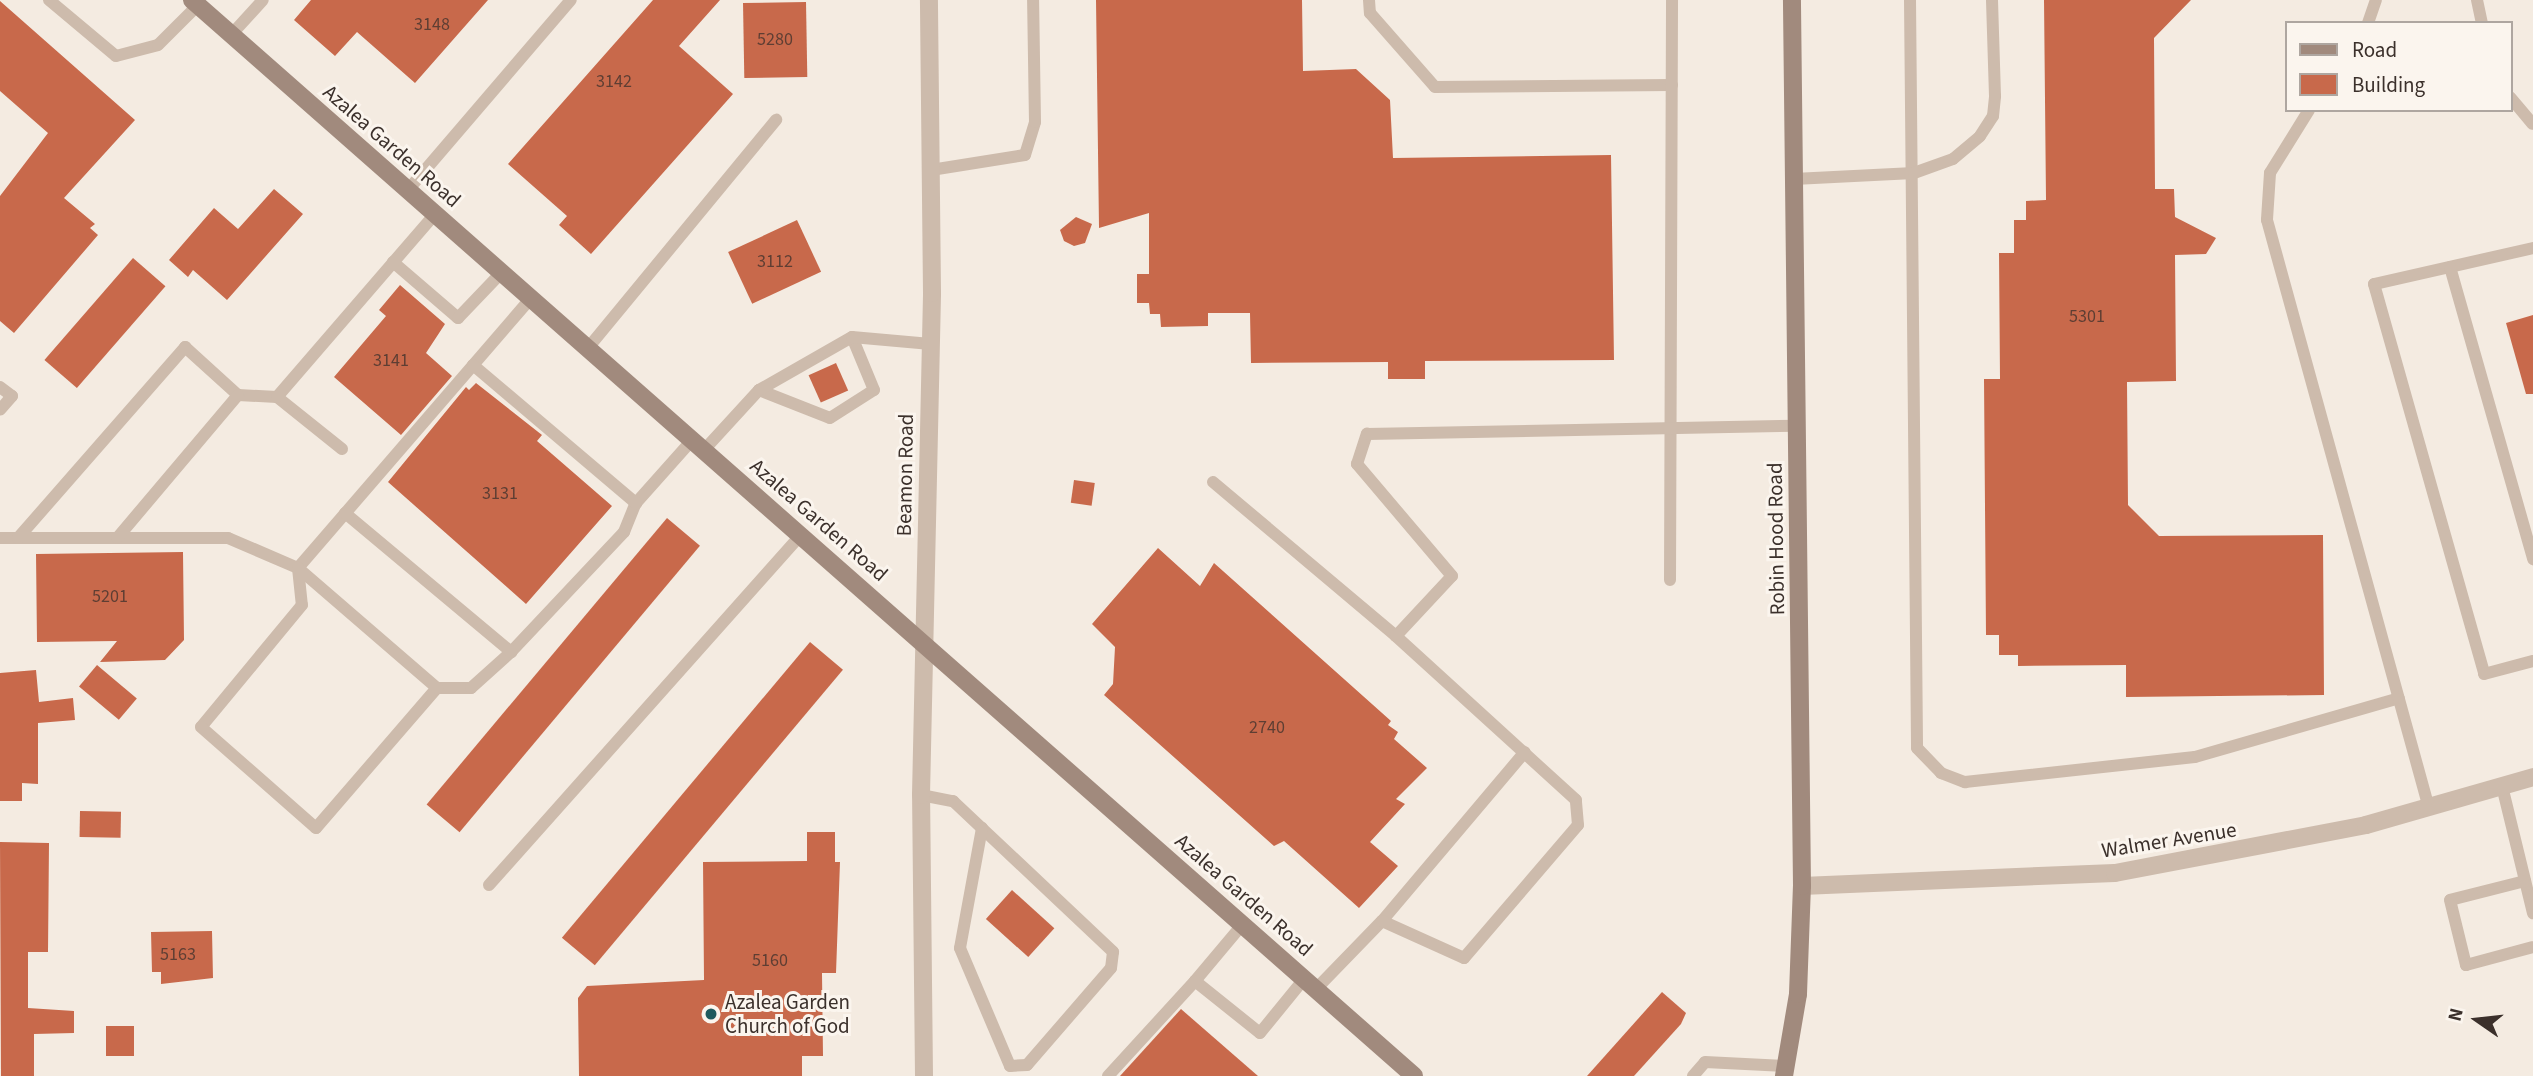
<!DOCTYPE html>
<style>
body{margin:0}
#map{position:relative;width:2533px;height:1076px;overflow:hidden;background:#f4ebe1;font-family:"Source Sans 3",sans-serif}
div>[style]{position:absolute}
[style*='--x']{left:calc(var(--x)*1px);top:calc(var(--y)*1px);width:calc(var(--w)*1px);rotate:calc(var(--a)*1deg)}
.building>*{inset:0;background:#c8694b;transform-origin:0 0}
.lane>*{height:12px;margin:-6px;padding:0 6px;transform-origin:6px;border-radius:6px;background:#cdbbac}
.street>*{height:18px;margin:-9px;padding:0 9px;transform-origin:9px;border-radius:9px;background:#cdbbac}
.secondary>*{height:18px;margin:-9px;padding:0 9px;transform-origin:9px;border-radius:9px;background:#a18a7d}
.dots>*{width:19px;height:19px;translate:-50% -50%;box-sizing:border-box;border:4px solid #fbf5ee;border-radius:50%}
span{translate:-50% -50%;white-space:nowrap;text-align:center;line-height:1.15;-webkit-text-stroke:6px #fbf5ee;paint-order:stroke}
.number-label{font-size:18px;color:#5e3e33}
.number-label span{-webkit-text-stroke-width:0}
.street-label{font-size:21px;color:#3b302b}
.poi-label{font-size:21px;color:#3b302b}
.left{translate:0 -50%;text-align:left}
.legend{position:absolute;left:2285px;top:21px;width:228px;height:91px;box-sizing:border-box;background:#fbf5ee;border:2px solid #aea6a0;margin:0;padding:9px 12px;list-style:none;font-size:21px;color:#3b302b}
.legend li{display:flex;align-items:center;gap:14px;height:35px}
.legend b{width:35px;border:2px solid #aea6a0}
.north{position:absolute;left:2442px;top:985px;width:70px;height:70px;-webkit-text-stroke:5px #fbf5ee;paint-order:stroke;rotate:284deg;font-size:19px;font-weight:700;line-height:28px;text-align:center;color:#3b302b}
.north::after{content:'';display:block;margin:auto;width:24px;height:32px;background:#3b302b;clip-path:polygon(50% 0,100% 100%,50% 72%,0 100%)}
</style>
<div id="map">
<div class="building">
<i style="clip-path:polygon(311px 0,488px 0,415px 83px,357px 32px,335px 56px,294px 20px)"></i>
<i style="clip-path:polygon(653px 0,720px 0,679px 46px,733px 94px,591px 254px,559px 225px,567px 216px,508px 164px)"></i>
<i style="clip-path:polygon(1096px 0,1302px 0,1303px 71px,1356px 69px,1390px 100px,1393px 158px,1611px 155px,1614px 360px,1425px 361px,1425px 379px,1388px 379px,1388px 362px,1251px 363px,1250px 313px,1208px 313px,1208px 326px,1161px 327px,1160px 314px,1150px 314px,1149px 303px,1137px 303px,1137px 274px,1149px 274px,1149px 213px,1099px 228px)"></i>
<i style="clip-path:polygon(2044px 0,2191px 0,2154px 38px,2155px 189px,2174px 189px,2175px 217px,2216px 238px,2206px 254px,2175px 255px,2176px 381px,2127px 382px,2128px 505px,2159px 536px,2323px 535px,2324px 695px,2126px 697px,2126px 665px,2018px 666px,2018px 655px,1999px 655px,1999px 635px,1986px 635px,1984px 379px,2000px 379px,1999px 253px,2014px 253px,2014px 220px,2026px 220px,2026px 201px,2046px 200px)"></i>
<i style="clip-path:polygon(0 1px,135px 120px,64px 198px,95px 224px,90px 228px,98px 235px,14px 333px,0 321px,0 196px,48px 133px,0 91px)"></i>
<i style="left:806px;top:2px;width:75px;height:63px;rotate:89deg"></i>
<i style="clip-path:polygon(274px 189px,303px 214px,227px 300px,193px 270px,188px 277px,169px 260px,214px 208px,238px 229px)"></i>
<i style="clip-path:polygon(1076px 217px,1092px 224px,1085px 243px,1074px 246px,1064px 241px,1060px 230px)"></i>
<i style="left:797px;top:220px;width:57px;height:76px;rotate:65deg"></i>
<i style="left:133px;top:258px;width:43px;height:135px;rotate:41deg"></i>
<i style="clip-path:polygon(400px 285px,445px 324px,426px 353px,452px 376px,401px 435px,334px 377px,386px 316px,379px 310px)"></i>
<i style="clip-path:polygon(2533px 315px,2533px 394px,2526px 394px,2506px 323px)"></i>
<i style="left:836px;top:363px;width:30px;height:30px;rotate:66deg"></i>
<i style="clip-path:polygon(476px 383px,542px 435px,537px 441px,612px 506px,526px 604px,388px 482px,466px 387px,469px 390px)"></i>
<i style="left:1074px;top:480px;width:21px;height:23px;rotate:8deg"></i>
<i style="left:667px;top:518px;width:43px;height:374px;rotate:40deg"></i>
<i style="clip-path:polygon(1158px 548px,1200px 586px,1214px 563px,1391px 721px,1388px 725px,1398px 732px,1394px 739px,1427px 768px,1396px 799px,1405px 804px,1370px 842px,1398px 866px,1359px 908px,1284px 841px,1274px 846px,1104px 695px,1113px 684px,1115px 647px,1092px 624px)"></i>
<i style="clip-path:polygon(183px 552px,184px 640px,165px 660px,100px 662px,117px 641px,37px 642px,36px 554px)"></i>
<i style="left:810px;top:642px;width:43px;height:386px;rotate:40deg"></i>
<i style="left:97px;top:665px;width:52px;height:28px;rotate:40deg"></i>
<i style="clip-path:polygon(36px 670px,39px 702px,73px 698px,75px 720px,38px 723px,38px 784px,22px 783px,22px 801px,0 801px,0 673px)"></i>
<i style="left:80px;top:811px;width:41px;height:26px;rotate:1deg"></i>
<i style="clip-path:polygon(807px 832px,835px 832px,835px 862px,840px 862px,836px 973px,822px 973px,823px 1056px,802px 1056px,802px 1076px,579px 1076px,578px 998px,587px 986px,704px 980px,703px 862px,807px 861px)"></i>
<i style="clip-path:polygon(0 842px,49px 843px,48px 952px,28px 952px,28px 1008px,74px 1011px,74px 1033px,34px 1034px,34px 1076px,1px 1076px)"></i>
<i style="left:1012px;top:890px;width:57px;height:39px;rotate:42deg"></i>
<i style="clip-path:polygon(212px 931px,213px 978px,161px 984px,161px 972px,152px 972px,151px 932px)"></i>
<i style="clip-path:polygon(1662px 992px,1686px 1013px,1681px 1024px,1634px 1076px,1587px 1076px)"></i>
<i style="clip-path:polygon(1181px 1009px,1258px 1076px,1120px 1076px)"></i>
<i style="left:106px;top:1026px;width:28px;height:30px"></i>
</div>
<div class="lane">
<i style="--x:49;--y:0;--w:87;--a:39.9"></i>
<i style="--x:116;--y:56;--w:43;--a:-14.7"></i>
<i style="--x:158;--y:45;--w:57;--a:-45"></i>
<i style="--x:1369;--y:0;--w:13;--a:86"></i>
<i style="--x:1370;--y:13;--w:98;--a:48.7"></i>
<i style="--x:1435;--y:87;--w:237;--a:-0.5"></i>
<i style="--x:1910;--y:0;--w:748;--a:89.46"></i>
<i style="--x:1917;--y:748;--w:35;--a:46"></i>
<i style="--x:1941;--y:773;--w:26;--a:21"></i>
<i style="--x:1965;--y:782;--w:231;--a:-6.2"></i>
<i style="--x:2195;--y:757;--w:212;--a:-16.1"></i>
<i style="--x:2477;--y:0;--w:24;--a:78"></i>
<i style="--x:2368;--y:23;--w:24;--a:-71"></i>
<i style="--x:231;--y:35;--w:47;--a:-47.6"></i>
<i style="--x:2510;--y:97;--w:35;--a:50"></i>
<i style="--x:2309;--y:110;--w:74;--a:121.8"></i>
<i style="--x:2270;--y:173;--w:47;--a:93.7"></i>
<i style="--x:2267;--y:220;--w:610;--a:74.6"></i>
<i style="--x:931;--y:170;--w:95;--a:-9.1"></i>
<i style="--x:1025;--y:155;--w:34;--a:-73"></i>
<i style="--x:1035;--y:122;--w:122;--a:-90.9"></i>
<i style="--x:1794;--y:179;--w:120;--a:-2.9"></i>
<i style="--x:1914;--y:173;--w:41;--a:-19.7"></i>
<i style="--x:1953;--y:159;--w:35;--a:-40"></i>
<i style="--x:1980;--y:136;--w:24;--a:-57"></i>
<i style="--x:1993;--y:116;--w:20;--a:-84"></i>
<i style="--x:1995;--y:96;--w:96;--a:-91.8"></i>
<i style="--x:408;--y:190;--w:250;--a:-49.4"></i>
<i style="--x:2533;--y:248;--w:163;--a:167.2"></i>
<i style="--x:2374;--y:284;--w:405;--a:74.2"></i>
<i style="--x:2484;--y:674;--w:51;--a:-14.9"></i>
<i style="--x:393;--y:262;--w:86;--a:40.7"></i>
<i style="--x:458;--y:318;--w:64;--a:-46.3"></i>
<i style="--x:2450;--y:267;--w:304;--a:74.1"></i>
<i style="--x:531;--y:298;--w:357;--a:130.8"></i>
<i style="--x:298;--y:568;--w:37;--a:84"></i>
<i style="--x:302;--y:605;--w:158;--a:129.6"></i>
<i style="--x:201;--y:727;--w:153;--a:41.3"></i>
<i style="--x:316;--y:828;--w:185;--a:-49.2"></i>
<i style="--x:437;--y:688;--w:34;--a:0"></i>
<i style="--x:471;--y:688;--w:54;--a:-42"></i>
<i style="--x:511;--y:652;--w:165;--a:-46.7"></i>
<i style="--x:624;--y:532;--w:31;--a:-68"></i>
<i style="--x:636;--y:503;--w:86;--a:-48.3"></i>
<i style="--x:588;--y:348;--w:296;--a:-50.5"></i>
<i style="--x:473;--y:365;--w:214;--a:40.3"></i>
<i style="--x:0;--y:387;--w:15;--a:37"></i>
<i style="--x:12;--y:396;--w:18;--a:131"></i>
<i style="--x:759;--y:390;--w:76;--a:21.5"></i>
<i style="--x:830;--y:418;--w:52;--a:-32.5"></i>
<i style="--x:874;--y:390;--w:57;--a:-112.5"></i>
<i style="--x:238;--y:395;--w:39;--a:3"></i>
<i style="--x:342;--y:449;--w:83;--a:-141.3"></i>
<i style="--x:277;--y:397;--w:242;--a:-49.2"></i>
<i style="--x:704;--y:450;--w:81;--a:-47.5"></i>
<i style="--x:759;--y:390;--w:107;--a:-29.7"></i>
<i style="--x:852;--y:337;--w:79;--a:5.1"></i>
<i style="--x:1213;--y:482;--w:239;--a:40.1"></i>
<i style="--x:345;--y:513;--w:217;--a:39.9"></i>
<i style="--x:0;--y:538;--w:228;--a:0"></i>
<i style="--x:228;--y:538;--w:76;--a:23.2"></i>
<i style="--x:298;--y:568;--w:184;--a:40.8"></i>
<i style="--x:18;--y:538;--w:254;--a:-48.8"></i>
<i style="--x:185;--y:347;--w:72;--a:42.2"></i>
<i style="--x:238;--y:395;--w:187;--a:130.2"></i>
<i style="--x:1670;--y:580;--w:580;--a:-89.8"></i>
<i style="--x:2502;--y:786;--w:131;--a:76.3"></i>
<i style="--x:921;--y:795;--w:33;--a:11"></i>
<i style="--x:953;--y:801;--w:220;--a:43.3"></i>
<i style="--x:1113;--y:952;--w:16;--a:97"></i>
<i style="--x:1111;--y:968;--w:128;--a:130.9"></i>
<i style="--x:1027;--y:1065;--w:17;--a:177"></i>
<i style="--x:1010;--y:1066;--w:128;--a:-113"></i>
<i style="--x:960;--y:948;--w:122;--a:-79.6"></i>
<i style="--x:2525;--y:881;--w:77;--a:165.8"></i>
<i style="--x:2450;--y:900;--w:67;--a:76.2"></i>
<i style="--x:2466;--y:965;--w:69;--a:-15"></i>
<i style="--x:489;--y:885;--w:470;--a:-48.3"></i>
<i style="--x:1382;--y:921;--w:221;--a:-49.8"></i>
<i style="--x:1242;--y:925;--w:73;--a:130"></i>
<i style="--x:1195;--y:981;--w:83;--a:38.7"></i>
<i style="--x:1260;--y:1033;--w:70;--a:-50.8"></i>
<i style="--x:1316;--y:989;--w:95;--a:-45.9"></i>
<i style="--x:1382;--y:921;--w:90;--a:24.3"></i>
<i style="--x:1464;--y:958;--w:175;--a:-49.4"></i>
<i style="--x:1578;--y:825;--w:25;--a:-95"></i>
<i style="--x:1576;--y:800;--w:244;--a:-137.7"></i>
<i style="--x:1396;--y:636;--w:82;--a:-47"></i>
<i style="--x:1452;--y:576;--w:147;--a:-130.3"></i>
<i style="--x:1357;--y:464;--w:32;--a:-72"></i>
<i style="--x:1367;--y:434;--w:430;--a:-1.1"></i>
<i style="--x:1108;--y:1076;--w:129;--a:-47.5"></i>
<i style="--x:1693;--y:1076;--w:18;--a:-49"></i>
<i style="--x:1705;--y:1062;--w:81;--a:2.8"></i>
</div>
<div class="street">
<i style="--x:1802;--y:886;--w:313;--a:-2.4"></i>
<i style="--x:2115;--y:873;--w:256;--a:-10.8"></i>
<i style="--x:2366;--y:825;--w:174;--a:-16"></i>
<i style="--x:924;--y:1076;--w:281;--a:-90.6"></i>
<i style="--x:921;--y:795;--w:502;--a:-88.74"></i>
<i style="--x:932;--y:293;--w:293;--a:-90.6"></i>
</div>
<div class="secondary">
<i style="--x:192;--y:0;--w:1628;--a:41.36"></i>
<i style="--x:1784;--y:1076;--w:83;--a:-80.3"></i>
<i style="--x:1798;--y:994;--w:108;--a:-87.9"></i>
<i style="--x:1802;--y:886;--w:886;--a:-90.65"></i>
</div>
<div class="dots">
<i style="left:711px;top:1014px;background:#1f5a5e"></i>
</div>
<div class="number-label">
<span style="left:432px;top:25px">3148</span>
<span style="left:775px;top:40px">5280</span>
<span style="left:614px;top:82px">3142</span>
<span style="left:775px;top:262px">3112</span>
<span style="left:2087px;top:317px">5301</span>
<span style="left:391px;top:361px">3141</span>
<span style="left:500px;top:494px">3131</span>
<span style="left:110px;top:597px">5201</span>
<span style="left:1267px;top:728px">2740</span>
<span style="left:178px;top:955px">5163</span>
<span style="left:770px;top:961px">5160</span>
</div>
<div class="street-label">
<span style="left:392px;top:146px;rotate:41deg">Azalea Garden Road</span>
<span style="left:905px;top:475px;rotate:-89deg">Beamon Road</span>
<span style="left:819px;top:520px;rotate:41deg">Azalea Garden Road</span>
<span style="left:1776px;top:539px;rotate:-91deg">Robin Hood Road</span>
<span style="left:2169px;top:840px;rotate:-9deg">Walmer Avenue</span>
<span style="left:1244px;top:895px;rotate:41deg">Azalea Garden Road</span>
</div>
<div class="poi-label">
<span class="left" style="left:725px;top:1014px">Azalea Garden<br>Church of God</span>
</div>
<ul class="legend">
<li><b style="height:9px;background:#a18a7d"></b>Road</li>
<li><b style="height:19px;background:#c8694b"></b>Building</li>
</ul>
<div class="north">N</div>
</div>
